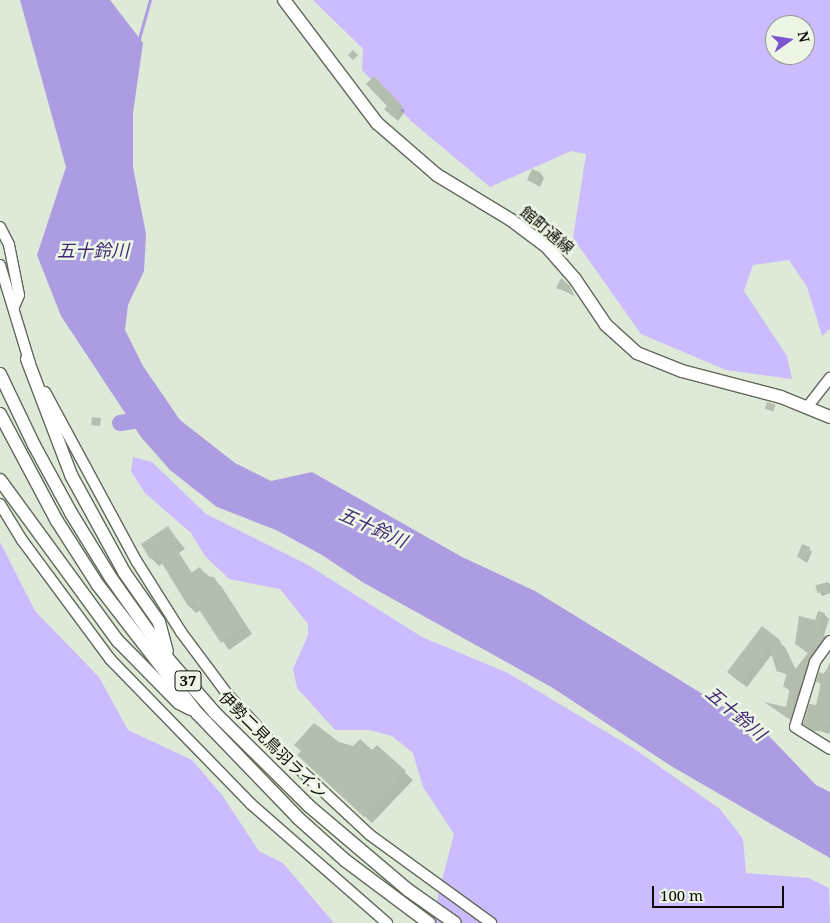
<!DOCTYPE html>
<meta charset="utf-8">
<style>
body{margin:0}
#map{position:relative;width:830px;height:923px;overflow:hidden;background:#dfe9d8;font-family:"Noto Serif","Noto Sans JP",serif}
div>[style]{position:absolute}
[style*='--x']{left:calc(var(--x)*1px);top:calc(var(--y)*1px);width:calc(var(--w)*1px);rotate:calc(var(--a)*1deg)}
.green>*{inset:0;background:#cabcfe}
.water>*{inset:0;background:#ac9de2}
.shadow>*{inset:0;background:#0003}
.stream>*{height:2.5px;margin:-1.25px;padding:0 1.25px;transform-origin:1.25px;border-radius:1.25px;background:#ac9de2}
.river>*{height:16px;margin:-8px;padding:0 8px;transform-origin:8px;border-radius:8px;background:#ac9de2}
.building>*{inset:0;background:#b5beae;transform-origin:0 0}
.roads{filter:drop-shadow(1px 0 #61695a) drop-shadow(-1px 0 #61695a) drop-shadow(0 1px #61695a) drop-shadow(0 -1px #61695a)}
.minor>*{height:10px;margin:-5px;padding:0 5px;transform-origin:5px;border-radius:5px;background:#fff}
.major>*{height:12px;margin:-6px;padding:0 6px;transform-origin:6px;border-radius:6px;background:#fff}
span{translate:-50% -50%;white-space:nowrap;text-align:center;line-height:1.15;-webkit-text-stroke:5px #edf6e5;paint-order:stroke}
.shield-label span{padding:1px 4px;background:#edf6e5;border:1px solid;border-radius:4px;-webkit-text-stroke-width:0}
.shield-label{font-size:15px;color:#0a0d07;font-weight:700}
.street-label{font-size:16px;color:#0a0d07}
.water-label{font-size:18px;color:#432978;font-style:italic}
.north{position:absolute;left:765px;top:15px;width:50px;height:50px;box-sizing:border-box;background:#edf6e5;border:1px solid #92998c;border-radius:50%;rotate:77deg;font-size:14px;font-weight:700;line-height:20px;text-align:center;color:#0a0d07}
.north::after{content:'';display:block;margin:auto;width:18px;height:22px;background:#7b56d0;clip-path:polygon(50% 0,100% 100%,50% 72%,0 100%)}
.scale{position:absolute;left:652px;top:886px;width:132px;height:22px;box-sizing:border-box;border:2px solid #0a0d07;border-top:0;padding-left:6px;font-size:15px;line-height:18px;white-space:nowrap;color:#0a0d07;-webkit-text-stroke:4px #edf6e5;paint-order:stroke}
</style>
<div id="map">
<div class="green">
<i style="clip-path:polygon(evenodd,313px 0,830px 0,830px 329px,822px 336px,807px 287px,789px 260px,753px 265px,744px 291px,787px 356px,792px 379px,726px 370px,641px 334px,573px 238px,586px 154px,571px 151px,490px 187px,412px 122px,362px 70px,363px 49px,313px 0,775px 25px,805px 25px,805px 55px,775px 55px,775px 25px)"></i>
<i style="clip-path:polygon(133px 457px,152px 462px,206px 514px,308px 565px,422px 637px,508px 673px,633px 748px,720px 809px,743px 839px,746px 873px,809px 878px,829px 888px,830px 923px,431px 923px,454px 834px,423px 787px,413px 753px,392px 736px,370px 730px,335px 730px,297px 688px,293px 669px,308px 635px,308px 624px,280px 589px,229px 579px,205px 556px,191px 533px,145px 493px,131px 471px)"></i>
<i style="clip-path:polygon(0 542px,35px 611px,99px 677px,128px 730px,192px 760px,222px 795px,259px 851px,283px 863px,334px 923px,0 923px)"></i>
</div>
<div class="water">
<i style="clip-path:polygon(20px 0,110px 0,143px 43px,133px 113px,133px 167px,146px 234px,144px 271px,128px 305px,125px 330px,143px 366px,180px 420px,235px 463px,271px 481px,312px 472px,462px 557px,535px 591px,766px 733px,816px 785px,830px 792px,830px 858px,671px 766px,553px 688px,364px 583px,322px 555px,276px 530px,217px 507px,170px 470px,141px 437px,61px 316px,37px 255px,66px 167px)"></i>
</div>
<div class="shadow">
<i style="clip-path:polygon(374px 78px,405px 111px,398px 121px,386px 109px,389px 106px)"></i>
<i style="clip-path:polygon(541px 174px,544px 178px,540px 187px,528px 180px)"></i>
<i style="clip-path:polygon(561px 280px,572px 290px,574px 296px,558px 287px)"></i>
<i style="clip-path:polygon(168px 528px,185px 549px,179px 553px,192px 573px,199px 568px,221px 586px,252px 634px,229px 650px,201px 610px,196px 613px,189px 606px,163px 563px,159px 566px,151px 558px)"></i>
<i style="clip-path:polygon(809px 549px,812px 552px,807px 563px,798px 557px)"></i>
<i style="clip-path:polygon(830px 583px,830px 593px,822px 596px,817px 587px)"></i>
<i style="clip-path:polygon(824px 614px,829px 619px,824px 635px,828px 638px,795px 723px,768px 704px,787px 709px,790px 691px,784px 686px,788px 675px,778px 671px,773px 653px,747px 687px,733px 677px,762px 628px,785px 647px,796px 670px,809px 654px,797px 644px)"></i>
<i style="clip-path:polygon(830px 665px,830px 731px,829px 734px,808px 727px,817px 707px,821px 685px,818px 681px)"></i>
<i style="clip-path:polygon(338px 743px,372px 752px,377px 747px,413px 780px,372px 823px,306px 763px)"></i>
</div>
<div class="stream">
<i style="--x:138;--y:42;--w:44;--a:-74.1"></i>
</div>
<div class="river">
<i style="--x:120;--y:423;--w:27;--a:-8"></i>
</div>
<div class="building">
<i style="left:353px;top:50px;width:7px;height:7px;rotate:45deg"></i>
<i style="clip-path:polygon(374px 76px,403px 107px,394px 118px,384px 109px,387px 106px,366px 84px)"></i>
<i style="left:532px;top:169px;width:10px;height:12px;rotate:24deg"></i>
<i style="clip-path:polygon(561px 278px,570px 286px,572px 294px,556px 288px)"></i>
<i style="left:767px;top:402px;width:9px;height:7px;rotate:18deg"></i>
<i style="left:92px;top:417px;width:9px;height:8px;rotate:6deg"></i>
<i style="clip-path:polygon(168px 526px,178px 541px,173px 544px,191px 573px,200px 567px,205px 576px,214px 577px,245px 625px,221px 643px,194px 602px,188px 606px,157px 555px,150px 559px,141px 544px)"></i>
<i style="left:802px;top:544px;width:9px;height:14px;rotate:21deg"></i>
<i style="left:828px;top:582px;width:8px;height:13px;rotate:76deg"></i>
<i style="clip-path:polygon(818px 611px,825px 613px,819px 631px,823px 632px,822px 640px,808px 660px,790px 719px,786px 717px,764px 702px,786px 707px,790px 688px,783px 687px,788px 669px,777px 672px,769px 647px,741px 683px,727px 672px,762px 626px,780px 640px,785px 658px,790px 657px,793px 672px,808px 653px,795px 644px,799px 616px,815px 620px)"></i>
<i style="clip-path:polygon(830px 662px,830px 725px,827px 725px,826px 731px,814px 731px,803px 724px,809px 704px,816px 705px,821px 683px,816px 682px,819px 672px,825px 674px)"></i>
<i style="clip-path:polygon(314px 723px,339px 742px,353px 746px,360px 739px,372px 750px,377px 745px,406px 771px,364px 817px,297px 755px,301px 751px,294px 745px)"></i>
</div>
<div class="roads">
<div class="minor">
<i style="--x:0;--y:227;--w:20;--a:63"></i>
<i style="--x:9;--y:245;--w:51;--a:78.7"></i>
<i style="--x:19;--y:295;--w:13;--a:113"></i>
<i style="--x:0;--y:265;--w:103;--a:73.1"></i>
<i style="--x:45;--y:392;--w:193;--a:61.6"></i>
<i style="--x:137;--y:562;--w:83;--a:57.8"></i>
<i style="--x:181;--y:632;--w:79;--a:53.3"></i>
<i style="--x:228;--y:695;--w:76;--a:47.1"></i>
<i style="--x:280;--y:751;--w:123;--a:43"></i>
<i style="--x:370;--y:835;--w:150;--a:36"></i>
<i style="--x:808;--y:406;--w:36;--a:-52"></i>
<i style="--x:0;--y:504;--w:42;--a:58.6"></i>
<i style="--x:22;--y:540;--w:148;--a:53.5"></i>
<i style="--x:110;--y:659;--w:202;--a:45.8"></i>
<i style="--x:251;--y:804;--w:181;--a:41.2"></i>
<i style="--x:830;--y:641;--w:26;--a:126"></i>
<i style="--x:815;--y:662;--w:68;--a:107.1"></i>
<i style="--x:795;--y:727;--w:41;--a:32.2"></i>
</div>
<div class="major">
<i style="--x:284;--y:0;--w:154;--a:52.9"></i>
<i style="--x:377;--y:123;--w:79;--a:40.9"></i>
<i style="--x:437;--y:175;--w:87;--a:31.3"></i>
<i style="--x:511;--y:220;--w:45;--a:36.9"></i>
<i style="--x:547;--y:247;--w:43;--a:48.8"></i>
<i style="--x:575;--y:279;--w:55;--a:56"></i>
<i style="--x:606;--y:325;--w:42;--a:42.1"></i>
<i style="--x:637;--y:353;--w:48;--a:21.8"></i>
<i style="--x:682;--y:371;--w:102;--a:14.7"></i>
<i style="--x:781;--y:397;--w:53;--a:22.2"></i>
<i style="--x:27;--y:359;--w:124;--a:69.2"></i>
<i style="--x:71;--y:475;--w:111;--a:61.3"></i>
<i style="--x:124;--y:572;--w:61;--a:55"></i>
<i style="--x:159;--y:622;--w:30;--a:75"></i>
<i style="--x:0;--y:374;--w:79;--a:64.4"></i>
<i style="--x:34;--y:445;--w:77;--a:61.4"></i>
<i style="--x:71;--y:513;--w:76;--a:58.4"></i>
<i style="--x:111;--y:578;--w:100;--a:54.7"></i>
<i style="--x:169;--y:660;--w:70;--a:49"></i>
<i style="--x:215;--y:713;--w:132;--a:44.7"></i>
<i style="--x:309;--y:806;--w:130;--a:40.3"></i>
<i style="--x:408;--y:890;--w:57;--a:35.1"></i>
<i style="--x:0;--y:414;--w:121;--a:62"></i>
<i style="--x:57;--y:521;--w:76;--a:57.4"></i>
<i style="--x:98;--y:585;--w:162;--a:52.3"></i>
<i style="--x:197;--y:713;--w:146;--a:46.1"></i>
<i style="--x:298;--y:818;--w:64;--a:41.9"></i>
<i style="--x:346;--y:861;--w:104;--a:36.8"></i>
<i style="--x:0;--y:480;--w:200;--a:53.8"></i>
<i style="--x:118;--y:641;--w:87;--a:45.5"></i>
<i style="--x:179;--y:703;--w:13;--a:27"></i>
</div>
</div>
<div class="shield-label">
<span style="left:188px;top:681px">37</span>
</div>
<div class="street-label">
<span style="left:547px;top:230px;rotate:40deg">館町通線</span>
<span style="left:273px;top:745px;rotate:45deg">伊勢二見鳥羽ライン</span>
</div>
<div class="water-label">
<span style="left:93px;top:250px">五十鈴川</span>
<span style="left:373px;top:527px;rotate:24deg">五十鈴川</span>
<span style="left:736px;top:713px;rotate:40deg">五十鈴川</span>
</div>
<div class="north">N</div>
<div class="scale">100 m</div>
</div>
